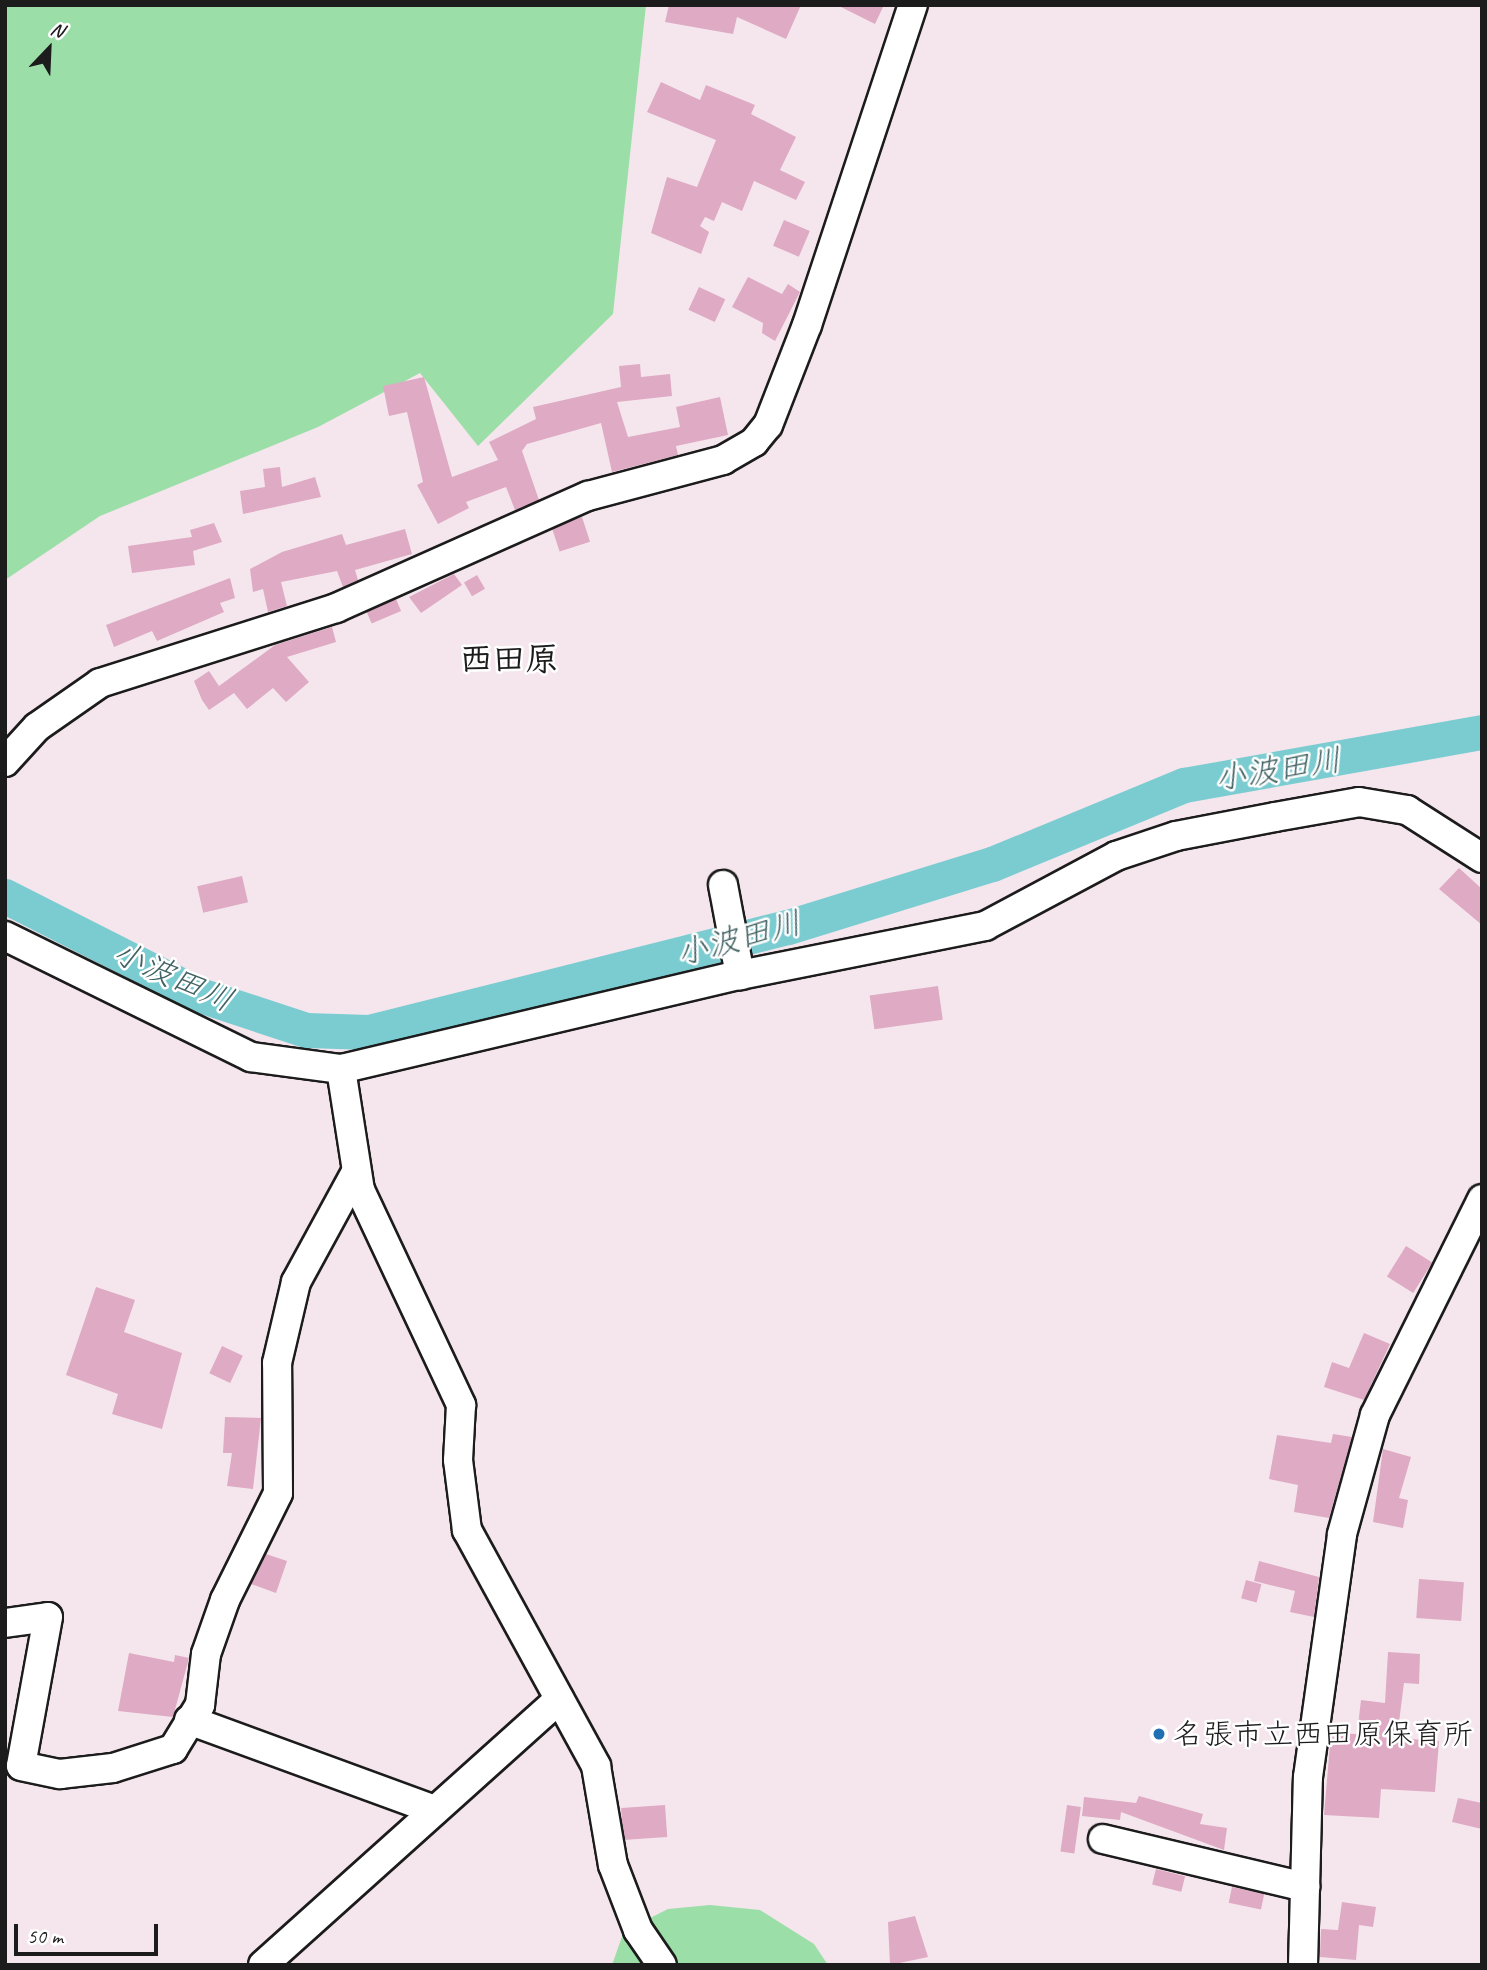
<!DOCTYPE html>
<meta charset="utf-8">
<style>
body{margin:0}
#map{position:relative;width:1487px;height:1970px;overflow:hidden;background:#f5e6ed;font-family:Caveat,"Klee One",sans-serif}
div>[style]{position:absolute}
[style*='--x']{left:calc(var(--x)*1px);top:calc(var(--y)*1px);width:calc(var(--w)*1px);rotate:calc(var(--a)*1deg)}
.green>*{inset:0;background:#9cdea8}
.river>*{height:35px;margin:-17.5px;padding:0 17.5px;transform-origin:17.5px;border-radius:17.5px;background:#7bccd1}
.building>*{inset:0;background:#deaac4;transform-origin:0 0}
.roads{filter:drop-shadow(2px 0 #1c1c1c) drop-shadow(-2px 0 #1c1c1c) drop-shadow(0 2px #1c1c1c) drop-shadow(0 -2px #1c1c1c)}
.minor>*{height:28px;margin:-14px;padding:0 14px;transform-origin:14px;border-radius:14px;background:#fff}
.dots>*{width:19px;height:19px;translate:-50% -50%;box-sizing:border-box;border:4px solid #fff;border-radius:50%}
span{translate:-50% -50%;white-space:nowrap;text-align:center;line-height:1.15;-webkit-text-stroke:5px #fff;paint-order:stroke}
.poi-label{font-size:30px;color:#1c1c1c}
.left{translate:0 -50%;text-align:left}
.water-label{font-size:32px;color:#426264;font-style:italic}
.quarter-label{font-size:33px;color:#1c1c1c;font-weight:700}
.frame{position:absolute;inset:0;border:7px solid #1c1c1c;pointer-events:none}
.north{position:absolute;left:14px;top:14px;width:70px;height:70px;-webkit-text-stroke:5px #fff;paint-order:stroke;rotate:23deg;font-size:19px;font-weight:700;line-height:28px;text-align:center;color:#1c1c1c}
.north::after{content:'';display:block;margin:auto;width:24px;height:32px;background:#1c1c1c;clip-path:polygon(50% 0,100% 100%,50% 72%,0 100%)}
.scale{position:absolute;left:14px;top:1924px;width:144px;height:32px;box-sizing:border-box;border:4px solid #1c1c1c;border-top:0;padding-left:9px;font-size:21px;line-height:24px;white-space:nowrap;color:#1c1c1c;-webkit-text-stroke:5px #fff;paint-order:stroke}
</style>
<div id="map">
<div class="green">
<i style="clip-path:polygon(5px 5px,646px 5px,613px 314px,478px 446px,420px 373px,318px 427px,100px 516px,5px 580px)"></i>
<i style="clip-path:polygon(710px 1905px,760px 1910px,814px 1944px,828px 1965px,612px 1965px,624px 1931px,668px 1909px)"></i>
</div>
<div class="river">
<i style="--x:5;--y:896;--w:219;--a:26.9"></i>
<i style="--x:200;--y:995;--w:112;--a:18.3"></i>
<i style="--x:306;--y:1030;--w:63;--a:1.8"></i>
<i style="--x:369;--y:1032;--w:432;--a:-14.1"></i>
<i style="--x:788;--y:927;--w:214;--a:-17.2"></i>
<i style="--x:992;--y:864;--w:208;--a:-22.4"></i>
<i style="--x:1184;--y:785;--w:303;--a:-10.1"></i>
</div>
<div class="building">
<i style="clip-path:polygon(669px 5px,801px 5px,786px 39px,737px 17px,733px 34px,665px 22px)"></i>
<i style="clip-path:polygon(837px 5px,884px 5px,875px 24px)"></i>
<i style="clip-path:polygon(661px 82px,700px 100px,706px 85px,755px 105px,751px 114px,796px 137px,780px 170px,805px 182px,796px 200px,754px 181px,742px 211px,722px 202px,714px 221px,705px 217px,700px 226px,709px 232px,701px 254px,651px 233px,667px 177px,697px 187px,716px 140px,647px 112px)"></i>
<i style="left:784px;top:220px;width:28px;height:28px;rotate:23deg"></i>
<i style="clip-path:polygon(748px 277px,782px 294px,788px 284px,800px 292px,775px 341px,762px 333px,763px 323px,732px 307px)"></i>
<i style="left:699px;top:287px;width:29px;height:25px;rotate:25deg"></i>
<i style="clip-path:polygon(640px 364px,641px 377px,670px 374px,672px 396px,617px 402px,628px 437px,680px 427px,676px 407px,720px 397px,728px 435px,676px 446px,678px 455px,612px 472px,601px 423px,527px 444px,522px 451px,539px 500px,515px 510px,506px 487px,466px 502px,469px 508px,438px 524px,417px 485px,423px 482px,407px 412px,389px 416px,383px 386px,424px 377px,452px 477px,498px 460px,489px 442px,536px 419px,533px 407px,621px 387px,619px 366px)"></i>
<i style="clip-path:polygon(280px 467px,282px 487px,315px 477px,321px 497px,243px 514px,240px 491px,265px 487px,263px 469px)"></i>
<i style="left:582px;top:517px;width:26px;height:32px;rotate:72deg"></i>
<i style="clip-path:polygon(214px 523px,222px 542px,193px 551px,195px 565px,132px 573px,128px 546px,192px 537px,190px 530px)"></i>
<i style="clip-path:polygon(405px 529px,412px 554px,355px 570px,358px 580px,343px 587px,337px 571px,281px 582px,287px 606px,268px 612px,263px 589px,253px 592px,250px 569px,282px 552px,342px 534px,346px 545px)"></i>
<i style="clip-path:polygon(454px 574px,462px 585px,421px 613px,409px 597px)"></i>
<i style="left:477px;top:575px;width:16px;height:15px;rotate:60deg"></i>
<i style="clip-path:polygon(230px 578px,235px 598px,220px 603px,224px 612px,157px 641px,152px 631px,114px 647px,106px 625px)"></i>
<i style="left:396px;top:599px;width:13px;height:32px;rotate:67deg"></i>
<i style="clip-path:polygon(332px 627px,336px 642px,287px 657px,309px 682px,286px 702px,273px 688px,247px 709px,234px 693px,209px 710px,202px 700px,194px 681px,209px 671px,219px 686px,275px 645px)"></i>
<i style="clip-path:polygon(1459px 868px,1482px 889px,1482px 925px,1439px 889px)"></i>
<i style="left:242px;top:876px;width:27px;height:46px;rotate:77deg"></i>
<i style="left:938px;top:986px;width:34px;height:69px;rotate:82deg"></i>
<i style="left:1406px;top:1246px;width:31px;height:36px;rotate:32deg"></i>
<i style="clip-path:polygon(96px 1287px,135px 1300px,124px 1332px,182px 1353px,162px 1429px,112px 1414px,118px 1394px,66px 1375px)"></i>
<i style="clip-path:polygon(1364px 1333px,1390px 1344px,1364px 1400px,1324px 1387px,1332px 1362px,1349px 1368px)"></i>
<i style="left:222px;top:1346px;width:23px;height:30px;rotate:25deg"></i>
<i style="clip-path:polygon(225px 1417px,261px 1418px,253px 1489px,227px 1486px,232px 1453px,223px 1453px)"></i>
<i style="clip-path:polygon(1333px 1434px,1352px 1437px,1329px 1518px,1294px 1512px,1298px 1485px,1269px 1479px,1277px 1435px,1331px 1443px)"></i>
<i style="clip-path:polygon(1383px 1449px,1411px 1457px,1399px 1498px,1408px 1500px,1403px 1528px,1373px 1522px)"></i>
<i style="clip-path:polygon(266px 1554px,287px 1561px,276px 1593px,251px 1584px)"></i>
<i style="clip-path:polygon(1259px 1561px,1319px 1577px,1314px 1617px,1290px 1612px,1295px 1591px,1254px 1581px)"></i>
<i style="left:1419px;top:1579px;width:45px;height:39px;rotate:4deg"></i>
<i style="left:1246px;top:1580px;width:16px;height:19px;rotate:15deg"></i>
<i style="clip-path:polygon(1388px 1652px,1420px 1654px,1419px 1684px,1404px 1683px,1397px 1738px,1439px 1741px,1435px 1792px,1381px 1789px,1379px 1818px,1324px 1815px,1331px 1733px,1357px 1734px,1361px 1700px,1385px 1703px)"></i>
<i style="clip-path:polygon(129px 1653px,174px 1662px,175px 1655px,189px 1658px,173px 1717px,118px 1711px)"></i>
<i style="clip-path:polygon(1139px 1796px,1203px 1814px,1200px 1824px,1227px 1828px,1224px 1850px,1121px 1812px,1120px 1820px,1082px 1816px,1084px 1797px,1136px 1803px)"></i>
<i style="clip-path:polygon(1458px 1798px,1482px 1803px,1482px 1829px,1452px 1822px)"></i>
<i style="left:665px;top:1805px;width:32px;height:44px;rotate:86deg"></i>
<i style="left:1067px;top:1805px;width:14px;height:47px;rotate:8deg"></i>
<i style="left:1156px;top:1869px;width:30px;height:16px;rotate:14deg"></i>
<i style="left:1232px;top:1887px;width:33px;height:16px;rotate:12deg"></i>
<i style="clip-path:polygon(1342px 1902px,1376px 1907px,1373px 1927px,1359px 1925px,1356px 1960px,1320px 1957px,1321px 1929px,1338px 1930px)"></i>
<i style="clip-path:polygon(915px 1916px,928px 1957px,890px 1965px,888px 1922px)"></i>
</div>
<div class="roads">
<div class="minor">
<i style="--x:5;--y:762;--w:47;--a:-47.6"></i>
<i style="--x:37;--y:727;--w:77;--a:-34.9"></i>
<i style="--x:100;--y:683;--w:248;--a:-17.6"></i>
<i style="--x:336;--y:608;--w:276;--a:-24"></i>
<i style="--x:588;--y:496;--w:140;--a:-14.9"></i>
<i style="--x:723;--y:460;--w:36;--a:-30"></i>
<i style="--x:754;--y:442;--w:22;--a:-51"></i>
<i style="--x:768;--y:425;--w:107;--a:-68.7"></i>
<i style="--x:807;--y:325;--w:337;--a:-71.7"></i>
<i style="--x:723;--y:885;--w:92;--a:79.3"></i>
<i style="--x:5;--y:936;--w:274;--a:26.2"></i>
<i style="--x:251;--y:1057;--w:91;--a:7.6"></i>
<i style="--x:341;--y:1069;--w:410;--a:-13.3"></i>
<i style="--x:740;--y:975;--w:250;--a:-11.3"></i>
<i style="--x:985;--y:926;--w:149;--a:-28.1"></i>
<i style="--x:1116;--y:856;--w:63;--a:-18.4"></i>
<i style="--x:1176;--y:836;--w:101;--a:-10.9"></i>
<i style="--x:1275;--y:817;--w:85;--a:-10.1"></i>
<i style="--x:1359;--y:802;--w:49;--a:9.5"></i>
<i style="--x:1407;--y:810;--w:89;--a:32.6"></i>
<i style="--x:341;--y:1069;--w:122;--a:81.1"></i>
<i style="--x:360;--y:1190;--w:238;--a:64.8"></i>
<i style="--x:461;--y:1405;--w:55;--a:93.1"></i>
<i style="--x:458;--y:1460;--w:71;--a:82.7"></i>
<i style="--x:467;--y:1530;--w:269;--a:61.3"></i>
<i style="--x:596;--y:1766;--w:100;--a:80.3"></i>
<i style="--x:613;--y:1865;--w:70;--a:69"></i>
<i style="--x:638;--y:1930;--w:42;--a:55.6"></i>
<i style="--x:5;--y:1623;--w:43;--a:-7.9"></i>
<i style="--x:48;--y:1617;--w:151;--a:100.3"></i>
<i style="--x:21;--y:1766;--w:40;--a:12"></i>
<i style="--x:60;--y:1774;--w:53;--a:-6.5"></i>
<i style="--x:113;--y:1768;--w:63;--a:-17.6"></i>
<i style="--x:173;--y:1749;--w:52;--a:-58.5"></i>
<i style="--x:200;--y:1705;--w:51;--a:-83.3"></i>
<i style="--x:206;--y:1654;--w:57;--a:-70.6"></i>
<i style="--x:225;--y:1600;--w:119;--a:-63.6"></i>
<i style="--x:278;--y:1493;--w:130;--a:-90.4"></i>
<i style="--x:277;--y:1363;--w:83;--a:-76.8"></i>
<i style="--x:296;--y:1282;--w:123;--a:-61.4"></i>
<i style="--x:189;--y:1720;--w:262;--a:20.1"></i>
<i style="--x:1103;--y:1839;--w:208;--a:13.4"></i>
<i style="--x:263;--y:1965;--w:398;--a:-41.9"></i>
<i style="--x:1303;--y:1965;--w:188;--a:-88.5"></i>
<i style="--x:1308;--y:1777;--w:245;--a:-82"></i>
<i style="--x:1342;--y:1534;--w:123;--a:-74.5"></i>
<i style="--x:1375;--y:1415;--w:241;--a:-63.6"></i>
</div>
</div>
<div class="dots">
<i style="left:1159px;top:1734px;background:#1f6fb2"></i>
</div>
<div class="poi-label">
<span class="left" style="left:1173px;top:1734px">名張市立西田原保育所</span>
</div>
<div class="water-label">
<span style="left:1278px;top:770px;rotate:-9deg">小波田川</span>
<span style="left:739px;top:939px;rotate:-15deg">小波田川</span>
<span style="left:173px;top:977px;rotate:24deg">小波田川</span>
</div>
<div class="quarter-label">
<span style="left:509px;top:660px">西田原</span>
</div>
<div class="frame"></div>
<div class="north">N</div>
<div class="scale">50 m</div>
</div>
